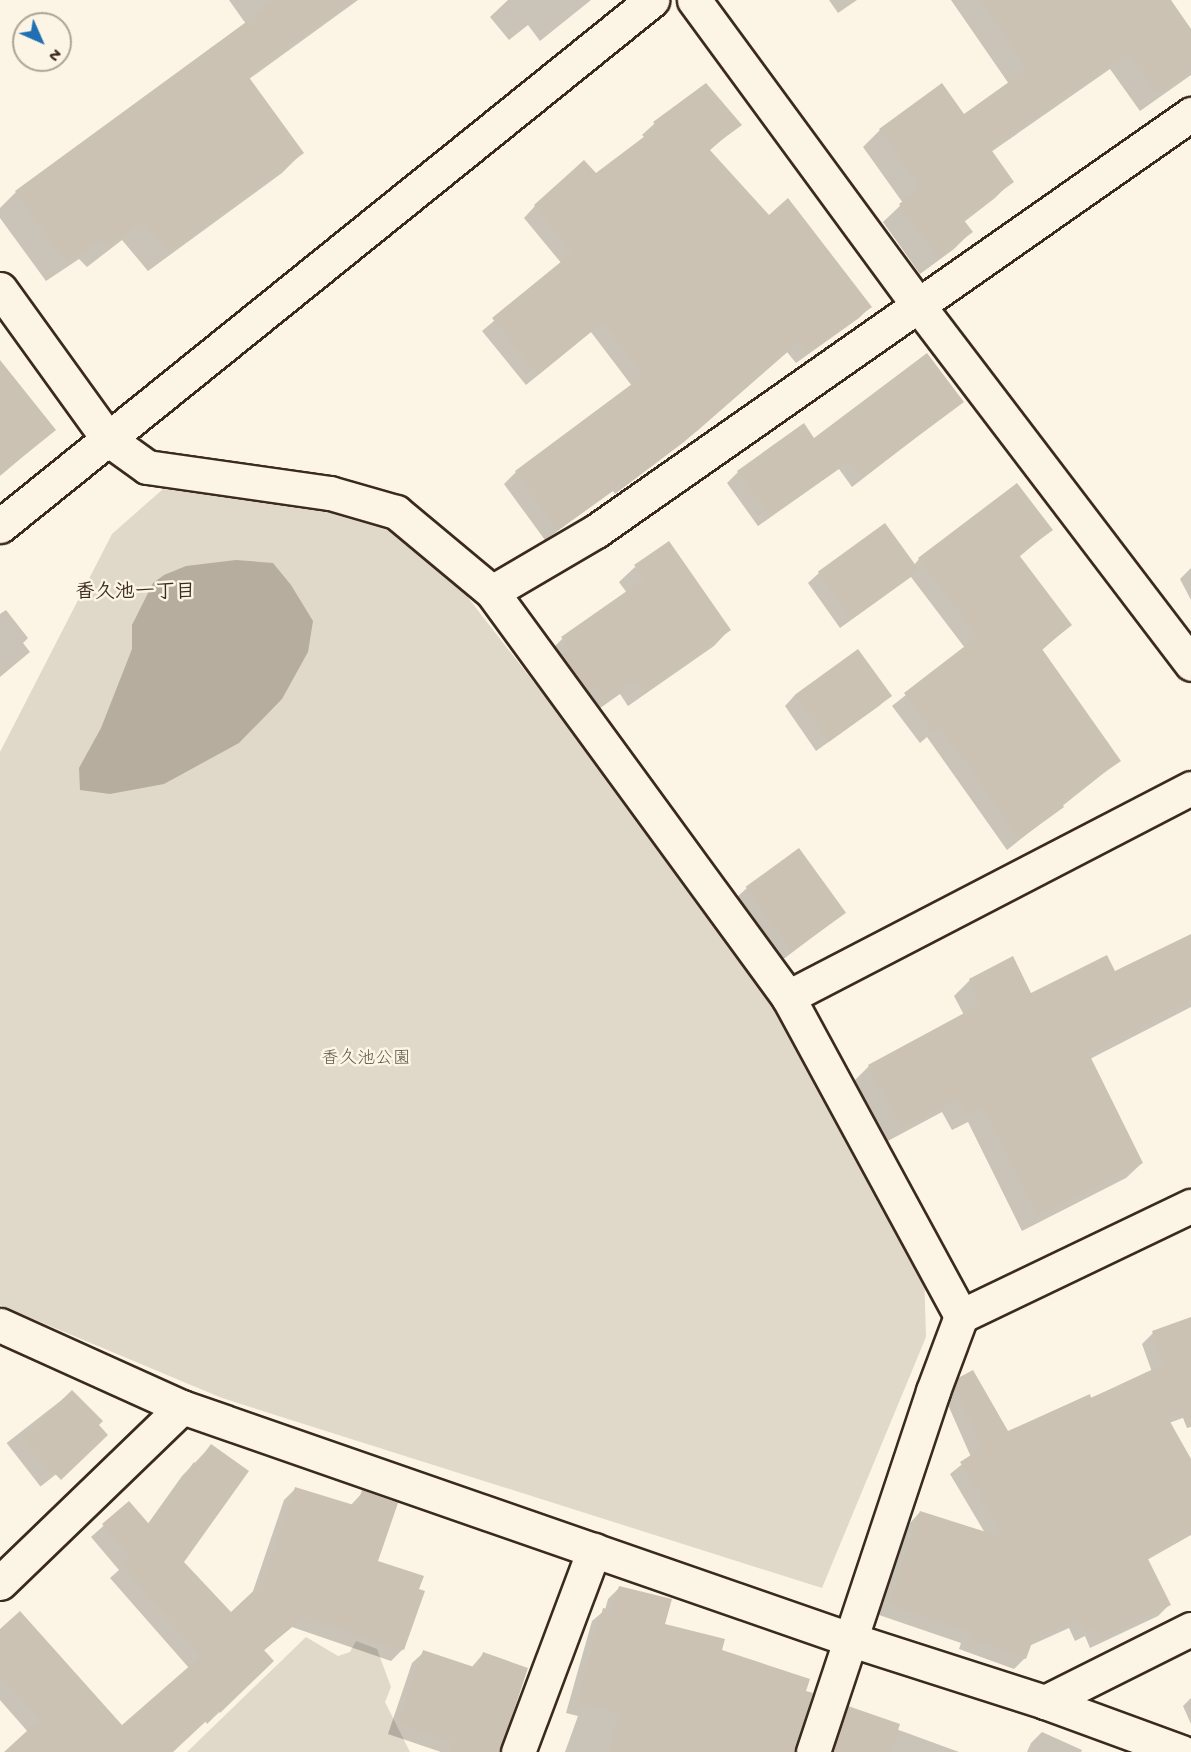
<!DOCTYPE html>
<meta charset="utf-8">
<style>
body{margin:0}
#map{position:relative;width:1191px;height:1752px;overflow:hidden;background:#fcf5e5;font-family:"Gochi Hand","Klee One",sans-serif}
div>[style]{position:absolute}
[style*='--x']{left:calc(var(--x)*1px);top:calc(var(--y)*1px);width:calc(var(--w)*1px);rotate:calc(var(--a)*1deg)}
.green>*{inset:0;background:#e0d8c8}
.water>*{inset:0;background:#b7ad9e}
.shadow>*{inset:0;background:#0003;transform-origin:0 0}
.building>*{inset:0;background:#ccc2b3;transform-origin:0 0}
.roads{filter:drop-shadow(2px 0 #3b2a1e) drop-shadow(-2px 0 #3b2a1e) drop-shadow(0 2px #3b2a1e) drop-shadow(0 -2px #3b2a1e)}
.minor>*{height:33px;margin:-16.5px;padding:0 16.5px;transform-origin:16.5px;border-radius:16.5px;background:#fcf5e5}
.tertiary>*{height:33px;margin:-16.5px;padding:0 16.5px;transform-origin:16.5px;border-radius:16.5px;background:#fcf5e5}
span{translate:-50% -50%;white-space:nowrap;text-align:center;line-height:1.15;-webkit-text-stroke:5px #fcf5e5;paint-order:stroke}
.park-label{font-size:18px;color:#645648}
.neighbourhood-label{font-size:20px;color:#3b2a1e;font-weight:700}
.north{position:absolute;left:12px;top:12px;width:60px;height:60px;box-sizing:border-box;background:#fcf5e5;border:2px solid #afa495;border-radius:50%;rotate:135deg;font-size:16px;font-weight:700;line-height:24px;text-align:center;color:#3b2a1e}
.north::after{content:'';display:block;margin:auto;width:21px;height:27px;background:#1f6fb2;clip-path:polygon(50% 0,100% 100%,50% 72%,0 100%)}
</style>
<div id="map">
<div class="green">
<i style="clip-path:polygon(163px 489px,351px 512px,434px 554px,757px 969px,924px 1272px,926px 1337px,822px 1588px,222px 1398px,0 1305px,0 752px,112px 534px)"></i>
<i style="clip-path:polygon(306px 1637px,338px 1656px,350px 1652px,356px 1641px,377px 1649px,391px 1687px,385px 1702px,410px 1752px,187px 1752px)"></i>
</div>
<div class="water">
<i style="clip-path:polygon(236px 560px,273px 563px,291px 585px,313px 621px,308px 652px,282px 699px,239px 743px,164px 784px,110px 794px,80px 790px,79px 768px,101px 728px,132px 649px,132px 625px,153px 583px,164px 575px,186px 566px)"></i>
</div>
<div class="shadow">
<i style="clip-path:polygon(229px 0,358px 0,249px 79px,302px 153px,282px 173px,148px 271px,122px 240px,87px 267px,79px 259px,46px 281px,0 218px,0 208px,16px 192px,246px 24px)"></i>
<i style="clip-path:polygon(508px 0,591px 0,540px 41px,528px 25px,509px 40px,490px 17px)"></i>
<i style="clip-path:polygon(829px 0,857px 0,838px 13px)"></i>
<i style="clip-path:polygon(951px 0,1169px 0,1191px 31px,1191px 75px,1140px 111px,1110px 69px,991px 152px,1012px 181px,995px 198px,964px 222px,971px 232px,954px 249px,920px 274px,883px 222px,903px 203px,863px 147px,880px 130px,942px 85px,964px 117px,1009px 84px)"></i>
<i style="clip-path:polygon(706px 85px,740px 124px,709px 151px,768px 217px,870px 307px,859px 318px,796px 363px,787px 352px,684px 442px,615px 494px,613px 491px,545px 540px,504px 484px,516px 472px,632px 386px,591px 332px,526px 385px,482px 331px,562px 264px,524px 218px,535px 206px,595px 175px,645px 138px,642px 135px,654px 124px)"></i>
<i style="clip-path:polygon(0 362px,54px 430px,0 476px)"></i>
<i style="clip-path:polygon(962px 402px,852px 487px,839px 469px,758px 526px,727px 483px,738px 472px,814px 440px)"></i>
<i style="clip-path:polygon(1051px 530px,1019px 557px,1070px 625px,1041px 651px,1119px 761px,1007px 850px,927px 737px,920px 743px,892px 706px,965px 648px,911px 577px,840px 628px,808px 583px,819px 573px,914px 565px,919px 559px)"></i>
<i style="clip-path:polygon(635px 567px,729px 630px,714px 646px,628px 706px,620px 694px,589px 716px,547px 654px,562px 639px,627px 593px,619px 582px)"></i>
<i style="clip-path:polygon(1191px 568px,1191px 600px,1180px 579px)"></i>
<i style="clip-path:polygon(6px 610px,28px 638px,23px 643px,30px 652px,0 677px,0 614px)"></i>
<i style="clip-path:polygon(795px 695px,890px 695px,879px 706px,816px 751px,785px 706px)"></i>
<i style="clip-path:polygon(747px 888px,844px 913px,781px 961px,736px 898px)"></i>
<i style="clip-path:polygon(1191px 935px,1191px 1007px,1090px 1059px,1142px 1163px,1126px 1178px,1022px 1231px,968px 1122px,952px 1130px,942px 1112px,886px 1142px,854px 1081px,869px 1066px,964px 1015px,954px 996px,970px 980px,1013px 958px,1031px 995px,1114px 973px)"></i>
<i style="clip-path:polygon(1191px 1318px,1191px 1415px,1169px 1423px,1191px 1462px,1191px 1535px,1147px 1560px,1169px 1605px,1158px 1616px,1090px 1648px,1085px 1636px,1075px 1641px,1069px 1628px,1029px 1646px,1025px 1658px,1014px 1669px,959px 1649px,961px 1643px,879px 1615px,910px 1523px,920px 1512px,985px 1533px,950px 1474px,971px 1457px,945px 1398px,947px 1391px,959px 1379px,1008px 1433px,1152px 1372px,1142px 1344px,1153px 1333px)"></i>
<i style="left:72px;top:1392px;width:55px;height:83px;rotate:52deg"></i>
<i style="clip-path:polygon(211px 1446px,182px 1562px,231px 1614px,252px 1594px,284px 1500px,296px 1488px,350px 1506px,363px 1492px,377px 1562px,403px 1649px,391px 1661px,292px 1627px,263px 1651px,272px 1661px,207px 1724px,205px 1721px,171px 1752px,7px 1752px,28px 1732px,0 1700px,0 1631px,122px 1728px,189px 1668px,110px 1578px,119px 1570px,91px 1537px,129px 1503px,147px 1525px,182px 1476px)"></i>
<i style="clip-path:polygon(619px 1588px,663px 1625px,804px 1692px,794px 1752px,565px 1752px,578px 1716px,566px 1713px,592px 1621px,605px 1610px,608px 1599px)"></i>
<i style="clip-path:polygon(424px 1652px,471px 1668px,483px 1654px,498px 1752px,441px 1752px,388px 1734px,412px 1663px)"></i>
<i style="clip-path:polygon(1191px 1698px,1191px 1724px,1183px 1706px)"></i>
<i style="clip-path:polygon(849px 1707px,896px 1729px,959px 1752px,826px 1752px,837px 1719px)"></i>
<i style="clip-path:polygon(1042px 1732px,1082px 1750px,1081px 1752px,1027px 1752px,1031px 1743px)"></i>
</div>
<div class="building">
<i style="clip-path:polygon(276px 0,353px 0,248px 76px,304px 153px,169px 252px,143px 221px,108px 247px,100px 240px,67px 262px,15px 191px)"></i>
<i style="clip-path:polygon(980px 0,1171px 0,1191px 29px,1191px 71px,1157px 95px,1127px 53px,990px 148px,1014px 182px,963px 219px,973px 232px,938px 258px,899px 204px,921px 188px,879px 129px,942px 83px,964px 114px,1027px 69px)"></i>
<i style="clip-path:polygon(706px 83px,742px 125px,709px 149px,769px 215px,788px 198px,872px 307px,808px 353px,800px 341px,697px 431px,627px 484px,625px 481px,557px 530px,515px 471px,644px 375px,603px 322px,538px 375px,492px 318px,573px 252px,534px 205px,584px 160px,596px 173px,657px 127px,653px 122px)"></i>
<i style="clip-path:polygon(927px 353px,964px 402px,863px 477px,850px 460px,770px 516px,737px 471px,804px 423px,814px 438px)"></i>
<i style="clip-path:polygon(0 360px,56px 430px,0 475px)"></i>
<i style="clip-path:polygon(1017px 483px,1053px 530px,1019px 555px,1072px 625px,1042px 649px,1121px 761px,1061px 802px,1064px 807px,1020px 839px,940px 726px,933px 732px,904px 693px,978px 636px,918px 558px)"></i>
<i style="left:885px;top:523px;width:58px;height:83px;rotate:54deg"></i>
<i style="clip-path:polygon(669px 541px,731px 630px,645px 692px,636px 680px,605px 702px,594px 685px,587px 690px,562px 657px,571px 650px,561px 637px,644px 579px,634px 565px)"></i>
<i style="left:858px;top:649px;width:58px;height:78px;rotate:54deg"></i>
<i style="left:799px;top:848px;width:80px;height:66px;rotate:54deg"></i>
<i style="clip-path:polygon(1191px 934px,1191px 1000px,1089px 1054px,1143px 1163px,1038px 1216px,983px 1107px,968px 1116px,958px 1098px,902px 1128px,868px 1065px,981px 1004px,969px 979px,1013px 956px,1031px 993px,1107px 955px,1115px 971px)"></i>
<i style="clip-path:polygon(1191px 1317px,1191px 1427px,1187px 1428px,1181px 1413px,1168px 1418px,1191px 1459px,1191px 1532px,1147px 1557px,1171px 1605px,1101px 1639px,1096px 1627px,1086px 1631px,1080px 1618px,1033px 1640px,1026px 1659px,969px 1638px,971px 1632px,889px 1604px,920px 1511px,1005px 1538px,960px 1462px,982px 1448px,955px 1386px,958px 1378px,973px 1370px,1008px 1431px,1090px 1394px,1091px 1398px,1164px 1364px,1152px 1331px)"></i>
<i style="clip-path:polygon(72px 1390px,103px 1421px,99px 1425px,108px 1435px,61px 1480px,22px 1439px)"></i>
<i style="clip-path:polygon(211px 1444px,249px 1471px,184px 1562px,231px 1612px,263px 1582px,295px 1487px,357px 1506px,362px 1490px,398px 1503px,378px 1561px,424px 1576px,419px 1589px,425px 1591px,404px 1650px,305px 1616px,264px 1650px,274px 1661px,220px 1713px,218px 1710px,173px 1752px,4px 1752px,40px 1719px,0 1675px,0 1629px,20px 1611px,122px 1725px,201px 1656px,121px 1565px,130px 1557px,102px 1524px,129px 1501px,149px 1524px,194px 1462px,196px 1464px)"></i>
<i style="clip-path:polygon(619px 1586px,672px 1599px,665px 1624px,725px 1639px,722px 1650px,810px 1679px,806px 1691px,813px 1693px,795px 1752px,609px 1752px,620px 1713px,577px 1702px,603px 1608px,612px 1610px)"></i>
<i style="clip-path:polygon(423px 1650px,477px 1668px,483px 1652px,528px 1668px,500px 1752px,449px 1752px,453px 1741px,398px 1723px)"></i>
<i style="clip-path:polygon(848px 1706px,900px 1724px,891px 1752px,833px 1752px)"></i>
</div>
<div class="roads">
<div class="minor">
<i style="--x:694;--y:0;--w:378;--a:53.7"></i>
<i style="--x:918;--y:305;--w:451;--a:52.7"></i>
<i style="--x:0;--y:289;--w:185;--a:54.2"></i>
<i style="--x:108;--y:439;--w:48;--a:35.7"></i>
<i style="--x:147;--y:467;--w:185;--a:8.1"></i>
<i style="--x:330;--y:493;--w:69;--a:16.1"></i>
<i style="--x:396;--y:512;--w:125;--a:39.8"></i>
<i style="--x:492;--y:592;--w:502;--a:53.84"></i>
<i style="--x:788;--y:997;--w:363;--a:61.5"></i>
<i style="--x:492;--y:592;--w:121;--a:-30.4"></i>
<i style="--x:596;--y:531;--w:727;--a:-35.02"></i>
<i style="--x:0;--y:1325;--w:200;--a:24.3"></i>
<i style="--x:182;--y:1407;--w:709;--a:19.18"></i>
<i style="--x:852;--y:1640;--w:203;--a:17.8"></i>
<i style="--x:1045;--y:1702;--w:146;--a:20.1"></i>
<i style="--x:0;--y:1583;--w:253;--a:-44"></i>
<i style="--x:1045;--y:1702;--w:163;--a:-26.6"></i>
<i style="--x:518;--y:1752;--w:216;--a:-69.4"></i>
<i style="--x:813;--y:1752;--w:380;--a:-71.6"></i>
<i style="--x:933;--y:1391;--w:80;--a:-69.5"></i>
<i style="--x:961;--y:1316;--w:255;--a:-25.6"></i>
</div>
<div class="tertiary">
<i style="--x:0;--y:526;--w:838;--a:-38.89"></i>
<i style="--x:788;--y:997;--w:454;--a:-27.4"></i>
</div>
</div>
<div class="park-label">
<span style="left:366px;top:1060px">香久池公園</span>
</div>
<div class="neighbourhood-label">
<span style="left:135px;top:593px">香久池一丁目</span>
</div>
<div class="north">N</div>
</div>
